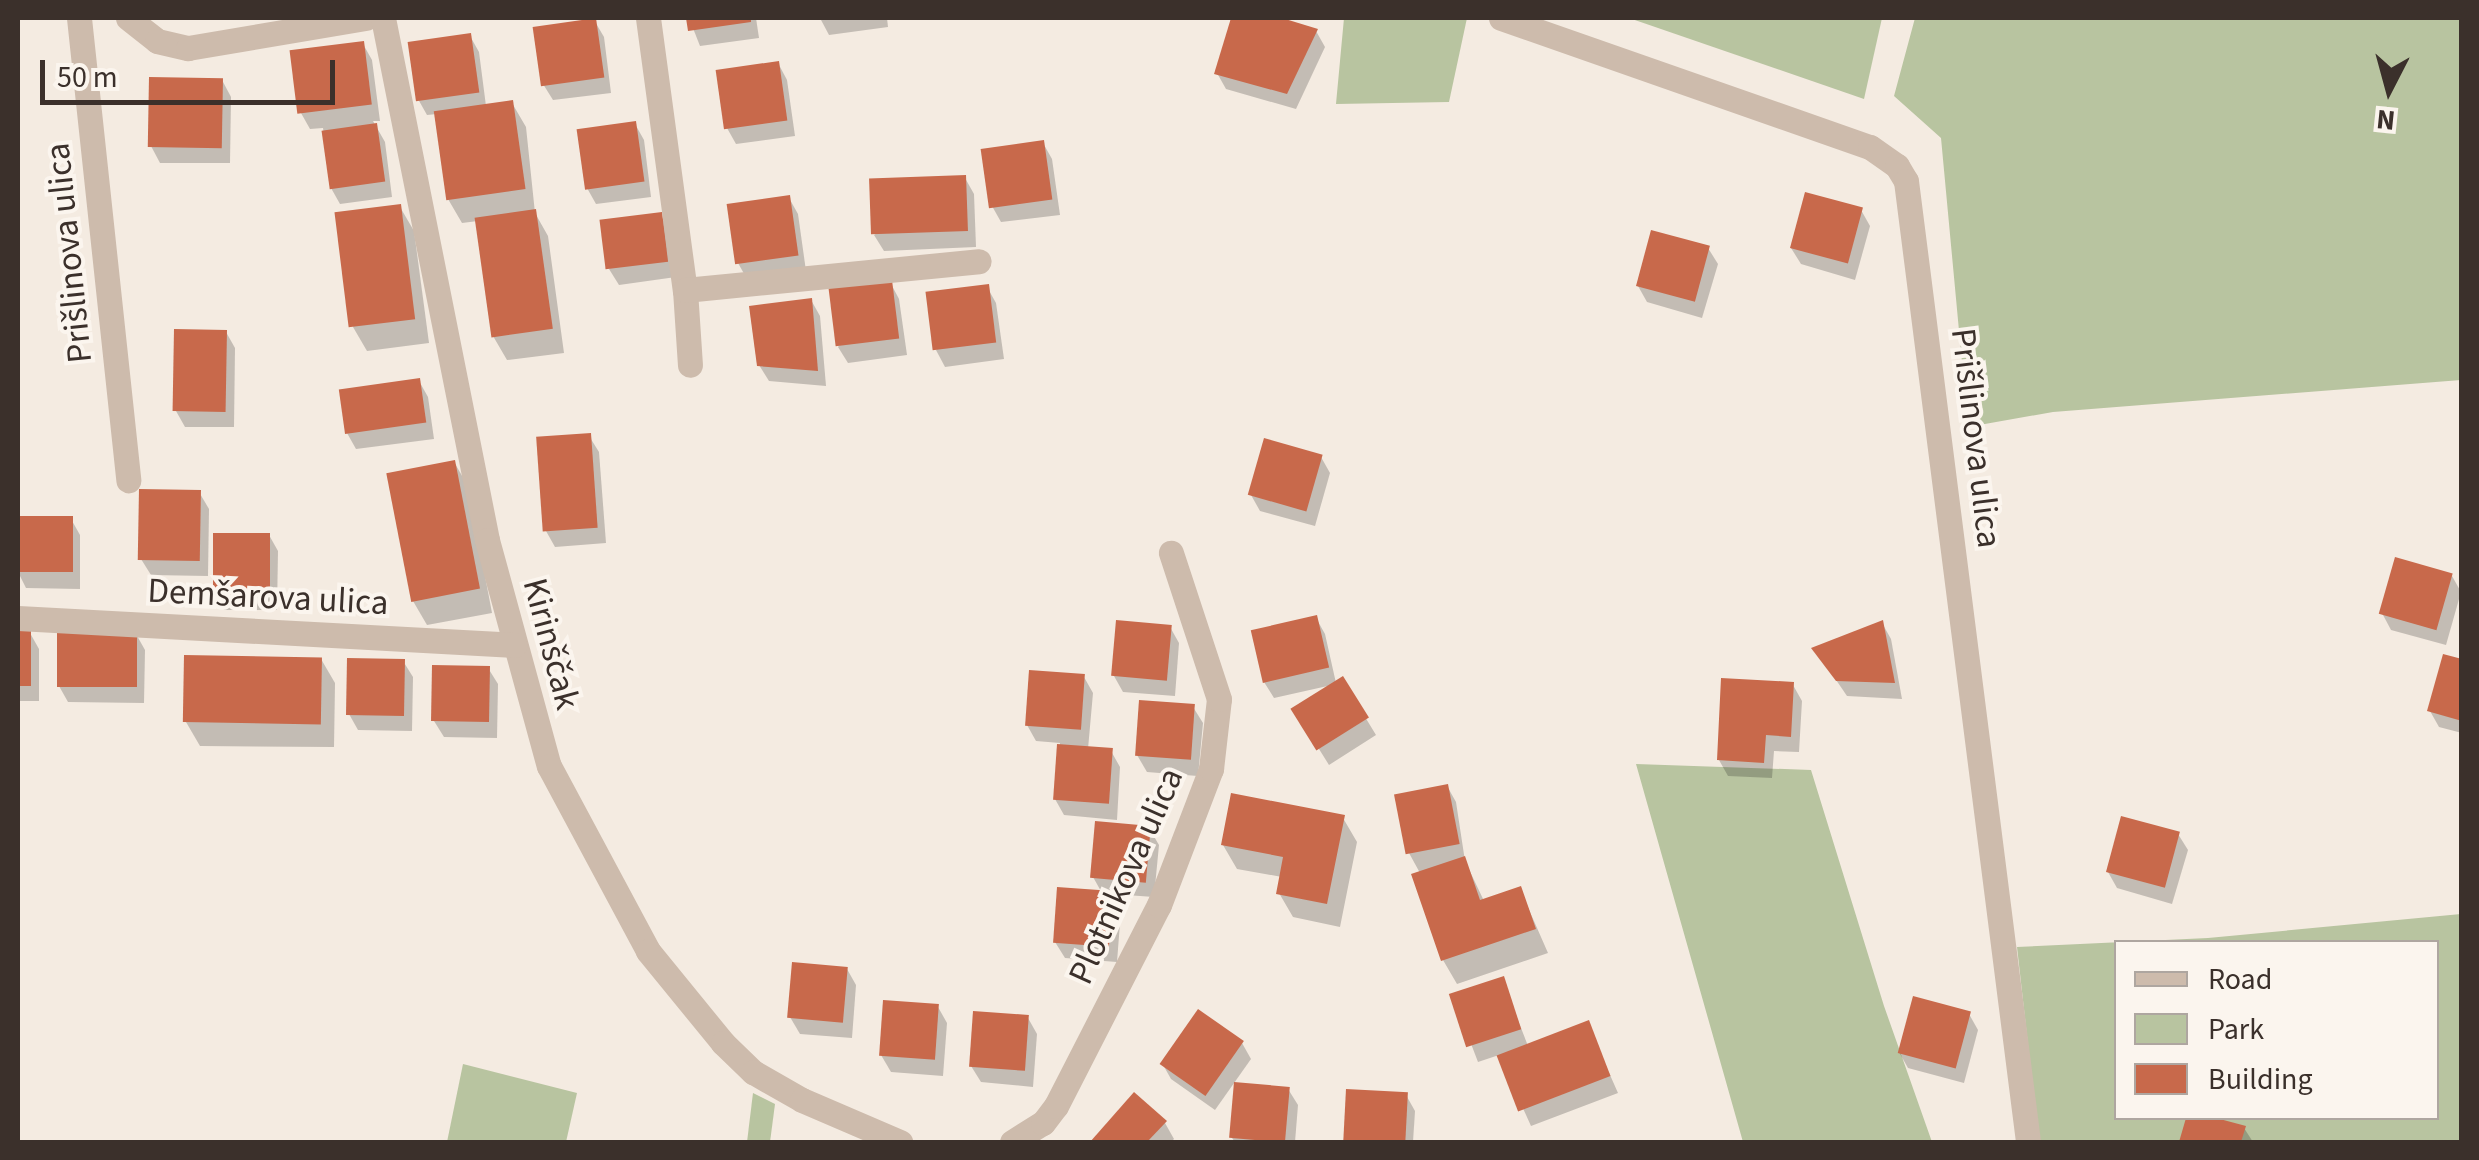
<!DOCTYPE html>
<meta charset="utf-8">
<style>
body{margin:0}
#map{position:relative;width:2479px;height:1160px;overflow:hidden;background:#f4ebe1;font-family:"Source Sans 3",sans-serif}
div>[style]{position:absolute}
[style*='--x']{left:calc(var(--x)*1px);top:calc(var(--y)*1px);width:calc(var(--w)*1px);rotate:calc(var(--a)*1deg)}
.green>*{inset:0;background:#b8c4a0}
.shadow>*{inset:0;background:#0003}
.building>*{inset:0;background:#c8694b;transform-origin:0 0}
.minor>*{height:25px;margin:-12.5px;padding:0 12.5px;transform-origin:12.5px;border-radius:12.5px;background:#cdbbac}
span{translate:-50% -50%;white-space:nowrap;text-align:center;line-height:1.15;-webkit-text-stroke:8px #fbf5ee;paint-order:stroke}
.street-label{font-size:35px;color:#3b302b}
.frame{position:absolute;inset:0;border:20px solid #3b302b;pointer-events:none}
.legend{position:absolute;left:2114px;top:940px;width:325px;height:180px;box-sizing:border-box;background:#fbf5ee;border:2px solid #aea6a0;margin:0;padding:12px 18px;list-style:none;font-size:30px;color:#3b302b}
.legend li{display:flex;align-items:center;gap:20px;height:50px}
.legend b{width:50px;border:2px solid #aea6a0}
.north{position:absolute;left:2339px;top:40px;width:100px;height:100px;-webkit-text-stroke:8px #fbf5ee;paint-order:stroke;rotate:186deg;font-size:28px;font-weight:700;line-height:40px;text-align:center;color:#3b302b}
.north::after{content:'';display:block;margin:auto;width:35px;height:45px;background:#3b302b;clip-path:polygon(50% 0,100% 100%,50% 72%,0 100%)}
.scale{position:absolute;left:40px;top:60px;width:295px;height:45px;box-sizing:border-box;border:5px solid #3b302b;border-top:0;padding-left:12px;font-size:30px;line-height:35px;white-space:nowrap;color:#3b302b;-webkit-text-stroke:8px #fbf5ee;paint-order:stroke}
</style>
<div id="map">
<div class="green">
<i style="clip-path:polygon(1344px 18px,1467px 18px,1449px 102px,1336px 104px)"></i>
<i style="clip-path:polygon(1629px 18px,1882px 18px,1864px 99px)"></i>
<i style="clip-path:polygon(1915px 18px,2461px 18px,2461px 380px,2053px 412px,1968px 427px,1941px 138px,1894px 96px)"></i>
<i style="clip-path:polygon(1636px 764px,1811px 770px,1884px 1006px,1932px 1142px,1743px 1142px)"></i>
<i style="clip-path:polygon(evenodd,2461px 914px,2461px 1142px,2039px 1142px,2017px 947px,2208px 938px,2461px 914px,2116px 942px,2436px 942px,2436px 1118px,2116px 1118px,2116px 942px)"></i>
<i style="clip-path:polygon(463px 1064px,577px 1093px,566px 1142px,447px 1142px)"></i>
<i style="clip-path:polygon(753px 1093px,775px 1104px,770px 1142px,747px 1142px)"></i>
</div>
<div class="shadow">
<i style="clip-path:polygon(689px 18px,756px 18px,759px 38px,700px 46px)"></i>
<i style="clip-path:polygon(820px 18px,887px 18px,888px 27px,829px 35px)"></i>
<i style="clip-path:polygon(1234px 18px,1274px 18px,1316px 31px,1325px 47px,1296px 109px,1226px 89px,1217px 73px)"></i>
<i style="clip-path:polygon(594px 20px,604px 37px,611px 93px,553px 100px,543px 84px)"></i>
<i style="clip-path:polygon(470px 36px,479px 52px,486px 106px,512px 103px,526px 127px,535px 213px,548px 236px,564px 353px,507px 360px,493px 336px,478px 221px,462px 223px,448px 199px,437px 114px,427px 115px,418px 99px)"></i>
<i style="clip-path:polygon(363px 44px,372px 60px,380px 121px,373px 121px,385px 142px,392px 197px,340px 204px,331px 188px,323px 128px,310px 129px,301px 113px)"></i>
<i style="clip-path:polygon(778px 63px,787px 80px,795px 136px,736px 144px,727px 128px)"></i>
<i style="clip-path:polygon(222px 80px,231px 97px,230px 163px,160px 163px,151px 146px)"></i>
<i style="clip-path:polygon(635px 124px,644px 140px,651px 197px,596px 204px,587px 188px)"></i>
<i style="clip-path:polygon(1043px 143px,1052px 159px,1060px 215px,1001px 222px,992px 206px)"></i>
<i style="clip-path:polygon(965px 178px,974px 194px,976px 247px,884px 251px,874px 235px)"></i>
<i style="clip-path:polygon(789px 198px,798px 214px,806px 271px,747px 279px,738px 263px)"></i>
<i style="clip-path:polygon(400px 207px,414px 231px,429px 343px,367px 351px,353px 327px)"></i>
<i style="clip-path:polygon(1861px 210px,1870px 226px,1855px 280px,1801px 264px,1791px 248px)"></i>
<i style="clip-path:polygon(660px 215px,670px 231px,676px 277px,619px 285px,609px 269px)"></i>
<i style="clip-path:polygon(1708px 248px,1718px 264px,1702px 318px,1647px 302px,1638px 286px)"></i>
<i style="clip-path:polygon(890px 282px,899px 299px,907px 355px,848px 363px,838px 347px)"></i>
<i style="clip-path:polygon(987px 287px,996px 303px,1004px 359px,945px 367px,936px 350px)"></i>
<i style="clip-path:polygon(811px 300px,820px 316px,826px 386px,769px 381px,759px 365px)"></i>
<i style="clip-path:polygon(226px 332px,235px 348px,234px 427px,185px 427px,176px 411px)"></i>
<i style="clip-path:polygon(419px 381px,428px 397px,434px 439px,356px 449px,347px 433px)"></i>
<i style="clip-path:polygon(589px 436px,599px 452px,606px 543px,555px 547px,546px 531px)"></i>
<i style="clip-path:polygon(1321px 457px,1330px 473px,1315px 526px,1260px 511px,1251px 495px)"></i>
<i style="clip-path:polygon(454px 462px,468px 486px,492px 613px,427px 625px,413px 601px)"></i>
<i style="clip-path:polygon(199px 492px,209px 509px,208px 576px,151px 575px,141px 559px)"></i>
<i style="clip-path:polygon(18px 518px,71px 519px,80px 535px,80px 589px,26px 588px,18px 572px)"></i>
<i style="clip-path:polygon(269px 535px,278px 551px,277px 610px,224px 610px,215px 594px)"></i>
<i style="clip-path:polygon(2452px 576px,2461px 592px,2446px 645px,2391px 630px,2382px 613px)"></i>
<i style="clip-path:polygon(1316px 618px,1325px 634px,1336px 683px,1342px 679px,1376px 735px,1329px 765px,1304px 725px,1332px 685px,1274px 698px,1264px 682px,1254px 632px)"></i>
<i style="clip-path:polygon(1882px 623px,1891px 639px,1902px 699px,1847px 696px,1815px 649px)"></i>
<i style="clip-path:polygon(1170px 627px,1179px 643px,1175px 696px,1123px 692px,1114px 676px)"></i>
<i style="clip-path:polygon(18px 632px,30px 633px,39px 649px,39px 701px,18px 701px)"></i>
<i style="clip-path:polygon(136px 634px,145px 650px,144px 703px,68px 702px,59px 686px)"></i>
<i style="clip-path:polygon(321px 659px,335px 683px,334px 747px,200px 746px,186px 722px)"></i>
<i style="clip-path:polygon(403px 661px,413px 677px,412px 731px,358px 730px,349px 714px)"></i>
<i style="clip-path:polygon(2462px 662px,2462px 733px,2439px 727px,2430px 711px)"></i>
<i style="clip-path:polygon(488px 668px,498px 684px,497px 738px,444px 737px,434px 721px)"></i>
<i style="clip-path:polygon(1084px 677px,1093px 693px,1088px 749px,1111px 751px,1120px 767px,1117px 820px,1064px 815px,1055px 799px,1060px 743px,1036px 741px,1027px 725px)"></i>
<i style="clip-path:polygon(1793px 685px,1802px 701px,1799px 752px,1774px 751px,1772px 778px,1728px 776px,1719px 760px)"></i>
<i style="clip-path:polygon(1193px 707px,1203px 723px,1198px 776px,1147px 772px,1137px 755px)"></i>
<i style="clip-path:polygon(1447px 786px,1456px 802px,1465px 861px,1484px 901px,1520px 889px,1548px 953px,1457px 984px,1443px 960px,1420px 873px,1409px 853px)"></i>
<i style="clip-path:polygon(1343px 818px,1357px 842px,1340px 927px,1293px 917px,1279px 893px,1282px 877px,1237px 869px,1223px 845px)"></i>
<i style="clip-path:polygon(1149px 828px,1159px 845px,1154px 897px,1112px 894px,1121px 910px,1117px 962px,1065px 958px,1055px 942px,1102px 893px,1093px 877px)"></i>
<i style="clip-path:polygon(2178px 834px,2188px 850px,2172px 904px,2117px 888px,2108px 872px)"></i>
<i style="clip-path:polygon(847px 969px,856px 985px,852px 1038px,800px 1034px,790px 1017px)"></i>
<i style="clip-path:polygon(1502px 979px,1528px 1046px,1587px 1023px,1618px 1093px,1531px 1126px,1499px 1055px,1478px 1062px,1452px 994px)"></i>
<i style="clip-path:polygon(938px 1007px,947px 1023px,943px 1076px,891px 1072px,881px 1055px)"></i>
<i style="clip-path:polygon(1969px 1014px,1978px 1030px,1964px 1083px,1908px 1068px,1899px 1052px)"></i>
<i style="clip-path:polygon(1028px 1018px,1037px 1034px,1033px 1087px,981px 1082px,971px 1066px)"></i>
<i style="clip-path:polygon(1242px 1043px,1251px 1059px,1215px 1110px,1171px 1079px,1162px 1063px)"></i>
<i style="clip-path:polygon(1288px 1089px,1298px 1105px,1295px 1142px,1235px 1142px,1232px 1138px)"></i>
<i style="clip-path:polygon(1349px 1091px,1406px 1095px,1415px 1111px,1413px 1142px,1346px 1142px)"></i>
<i style="clip-path:polygon(1135px 1096px,1165px 1123px,1174px 1139px,1171px 1142px,1093px 1142px)"></i>
<i style="clip-path:polygon(2188px 1118px,2207px 1118px,2244px 1128px,2253px 1142px,2181px 1142px)"></i>
</div>
<div class="building">
<i style="left:596px;top:18px;width:60px;height:64px;rotate:82deg"></i>
<i style="clip-path:polygon(686px 18px,751px 18px,751px 22px,688px 31px)"></i>
<i style="clip-path:polygon(1231px 18px,1282px 18px,1318px 29px,1287px 94px,1214px 74px)"></i>
<i style="left:471px;top:33px;width:60px;height:64px;rotate:82deg"></i>
<i style="left:364px;top:41px;width:64px;height:75px;rotate:83deg"></i>
<i style="left:779px;top:61px;width:60px;height:64px;rotate:82deg"></i>
<i style="left:149px;top:77px;width:74px;height:70px;rotate:1deg"></i>
<i style="left:513px;top:100px;width:90px;height:80px;rotate:82deg"></i>
<i style="left:636px;top:121px;width:61px;height:60px;rotate:82deg"></i>
<i style="left:377px;top:123px;width:59px;height:56px;rotate:82deg"></i>
<i style="left:1044px;top:140px;width:60px;height:64px;rotate:82deg"></i>
<i style="left:966px;top:175px;width:56px;height:97px;rotate:88deg"></i>
<i style="left:1805px;top:192px;width:60px;height:58px;rotate:15deg"></i>
<i style="left:790px;top:195px;width:61px;height:64px;rotate:82deg"></i>
<i style="left:401px;top:204px;width:116px;height:67px;rotate:83deg"></i>
<i style="left:536px;top:209px;width:121px;height:62px;rotate:82deg"></i>
<i style="left:662px;top:212px;width:50px;height:63px;rotate:83deg"></i>
<i style="left:1651px;top:230px;width:61px;height:58px;rotate:15deg"></i>
<i style="left:892px;top:280px;width:59px;height:64px;rotate:83deg"></i>
<i style="left:989px;top:284px;width:59px;height:64px;rotate:83deg"></i>
<i style="clip-path:polygon(812px 298px,818px 371px,757px 366px,749px 306px)"></i>
<i style="left:174px;top:329px;width:53px;height:82px;rotate:1deg"></i>
<i style="left:420px;top:378px;width:45px;height:82px;rotate:82deg"></i>
<i style="left:591px;top:433px;width:95px;height:55px;rotate:86deg"></i>
<i style="left:1264px;top:438px;width:61px;height:59px;rotate:16deg"></i>
<i style="left:455px;top:460px;width:131px;height:70px;rotate:79deg"></i>
<i style="left:139px;top:489px;width:62px;height:71px;rotate:1deg"></i>
<i style="left:18px;top:516px;width:55px;height:56px"></i>
<i style="left:213px;top:533px;width:57px;height:62px"></i>
<i style="left:2395px;top:557px;width:60px;height:59px;rotate:16deg"></i>
<i style="left:1317px;top:615px;width:54px;height:68px;rotate:77deg"></i>
<i style="left:1116px;top:620px;width:56px;height:56px;rotate:5deg"></i>
<i style="clip-path:polygon(1883px 620px,1895px 683px,1836px 681px,1811px 648px)"></i>
<i style="left:18px;top:630px;width:13px;height:56px"></i>
<i style="left:57px;top:631px;width:80px;height:56px"></i>
<i style="clip-path:polygon(2443px 654px,2462px 659px,2462px 721px,2427px 711px)"></i>
<i style="left:184px;top:655px;width:138px;height:67px;rotate:1deg"></i>
<i style="left:347px;top:658px;width:58px;height:57px;rotate:1deg"></i>
<i style="left:432px;top:665px;width:58px;height:56px;rotate:1deg"></i>
<i style="left:1029px;top:670px;width:56px;height:56px;rotate:4deg"></i>
<i style="left:1343px;top:676px;width:49px;height:62px;rotate:58deg"></i>
<i style="clip-path:polygon(1721px 678px,1794px 682px,1791px 737px,1766px 735px,1764px 763px,1717px 760px)"></i>
<i style="left:1139px;top:700px;width:56px;height:56px;rotate:4deg"></i>
<i style="left:1057px;top:744px;width:56px;height:56px;rotate:4deg"></i>
<i style="left:1448px;top:784px;width:61px;height:55px;rotate:79deg"></i>
<i style="clip-path:polygon(1231px 793px,1345px 815px,1327px 904px,1276px 894px,1283px 857px,1221px 845px)"></i>
<i style="left:2121px;top:816px;width:61px;height:58px;rotate:15deg"></i>
<i style="left:1095px;top:821px;width:56px;height:57px;rotate:5deg"></i>
<i style="clip-path:polygon(1465px 856px,1480px 900px,1521px 886px,1536px 929px,1441px 961px,1411px 874px)"></i>
<i style="left:1057px;top:887px;width:56px;height:56px;rotate:4deg"></i>
<i style="left:792px;top:962px;width:56px;height:56px;rotate:5deg"></i>
<i style="left:1504px;top:976px;width:56px;height:58px;rotate:72deg"></i>
<i style="left:1913px;top:996px;width:60px;height:59px;rotate:15deg"></i>
<i style="left:883px;top:1000px;width:56px;height:56px;rotate:4deg"></i>
<i style="left:1198px;top:1009px;width:56px;height:67px;rotate:35deg"></i>
<i style="left:973px;top:1011px;width:56px;height:56px;rotate:4deg"></i>
<i style="left:1589px;top:1020px;width:60px;height:99px;rotate:69deg"></i>
<i style="left:1234px;top:1082px;width:56px;height:56px;rotate:5deg"></i>
<i style="left:1346px;top:1089px;width:62px;height:53px;rotate:3deg"></i>
<i style="clip-path:polygon(1134px 1092px,1167px 1121px,1147px 1142px,1090px 1142px)"></i>
<i style="clip-path:polygon(2186px 1118px,2216px 1118px,2246px 1126px,2241px 1142px,2179px 1142px)"></i>
</div>
<div class="minor">
<i style="--x:79;--y:18;--w:465;--a:83.9"></i>
<i style="--x:128;--y:18;--w:37;--a:38"></i>
<i style="--x:157;--y:41;--w:32;--a:13"></i>
<i style="--x:188;--y:48;--w:180;--a:-9.6"></i>
<i style="--x:383;--y:18;--w:532;--a:78.73"></i>
<i style="--x:487;--y:540;--w:234;--a:74.7"></i>
<i style="--x:549;--y:766;--w:210;--a:61.8"></i>
<i style="--x:648;--y:951;--w:119;--a:50.8"></i>
<i style="--x:723;--y:1043;--w:42;--a:44"></i>
<i style="--x:753;--y:1072;--w:56;--a:29.7"></i>
<i style="--x:802;--y:1100;--w:107;--a:23.2"></i>
<i style="--x:648;--y:18;--w:275;--a:82.3"></i>
<i style="--x:685;--y:290;--w:75;--a:86.2"></i>
<i style="--x:1501;--y:18;--w:391;--a:19.3"></i>
<i style="--x:1870;--y:147;--w:33;--a:35"></i>
<i style="--x:1897;--y:166;--w:17;--a:59"></i>
<i style="--x:1906;--y:181;--w:969;--a:82.76"></i>
<i style="--x:685;--y:290;--w:295;--a:-5.6"></i>
<i style="--x:18;--y:618;--w:497;--a:3.1"></i>
<i style="--x:1012;--y:1142;--w:36;--a:-32"></i>
<i style="--x:1043;--y:1123;--w:21;--a:-53"></i>
<i style="--x:1056;--y:1106;--w:226;--a:-62.9"></i>
<i style="--x:1159;--y:905;--w:146;--a:-69.1"></i>
<i style="--x:1211;--y:769;--w:70;--a:-83.5"></i>
<i style="--x:1219;--y:699;--w:154;--a:-108.2"></i>
</div>
<div class="street-label">
<span style="left:69px;top:253px;rotate:-96deg">Prišlinova ulica</span>
<span style="left:1976px;top:438px;rotate:83deg">Prišlinova ulica</span>
<span style="left:268px;top:597px;rotate:3deg">Demšarova ulica</span>
<span style="left:551px;top:644px;rotate:75deg">Kirinščak</span>
<span style="left:1126px;top:876px;rotate:-66deg">Plotnikova ulica</span>
</div>
<div class="frame"></div>
<ul class="legend">
<li><b style="height:12px;background:#cdbbac"></b>Road</li>
<li><b style="height:28px;background:#b8c4a0"></b>Park</li>
<li><b style="height:28px;background:#c8694b"></b>Building</li>
</ul>
<div class="north">N</div>
<div class="scale">50 m</div>
</div>
